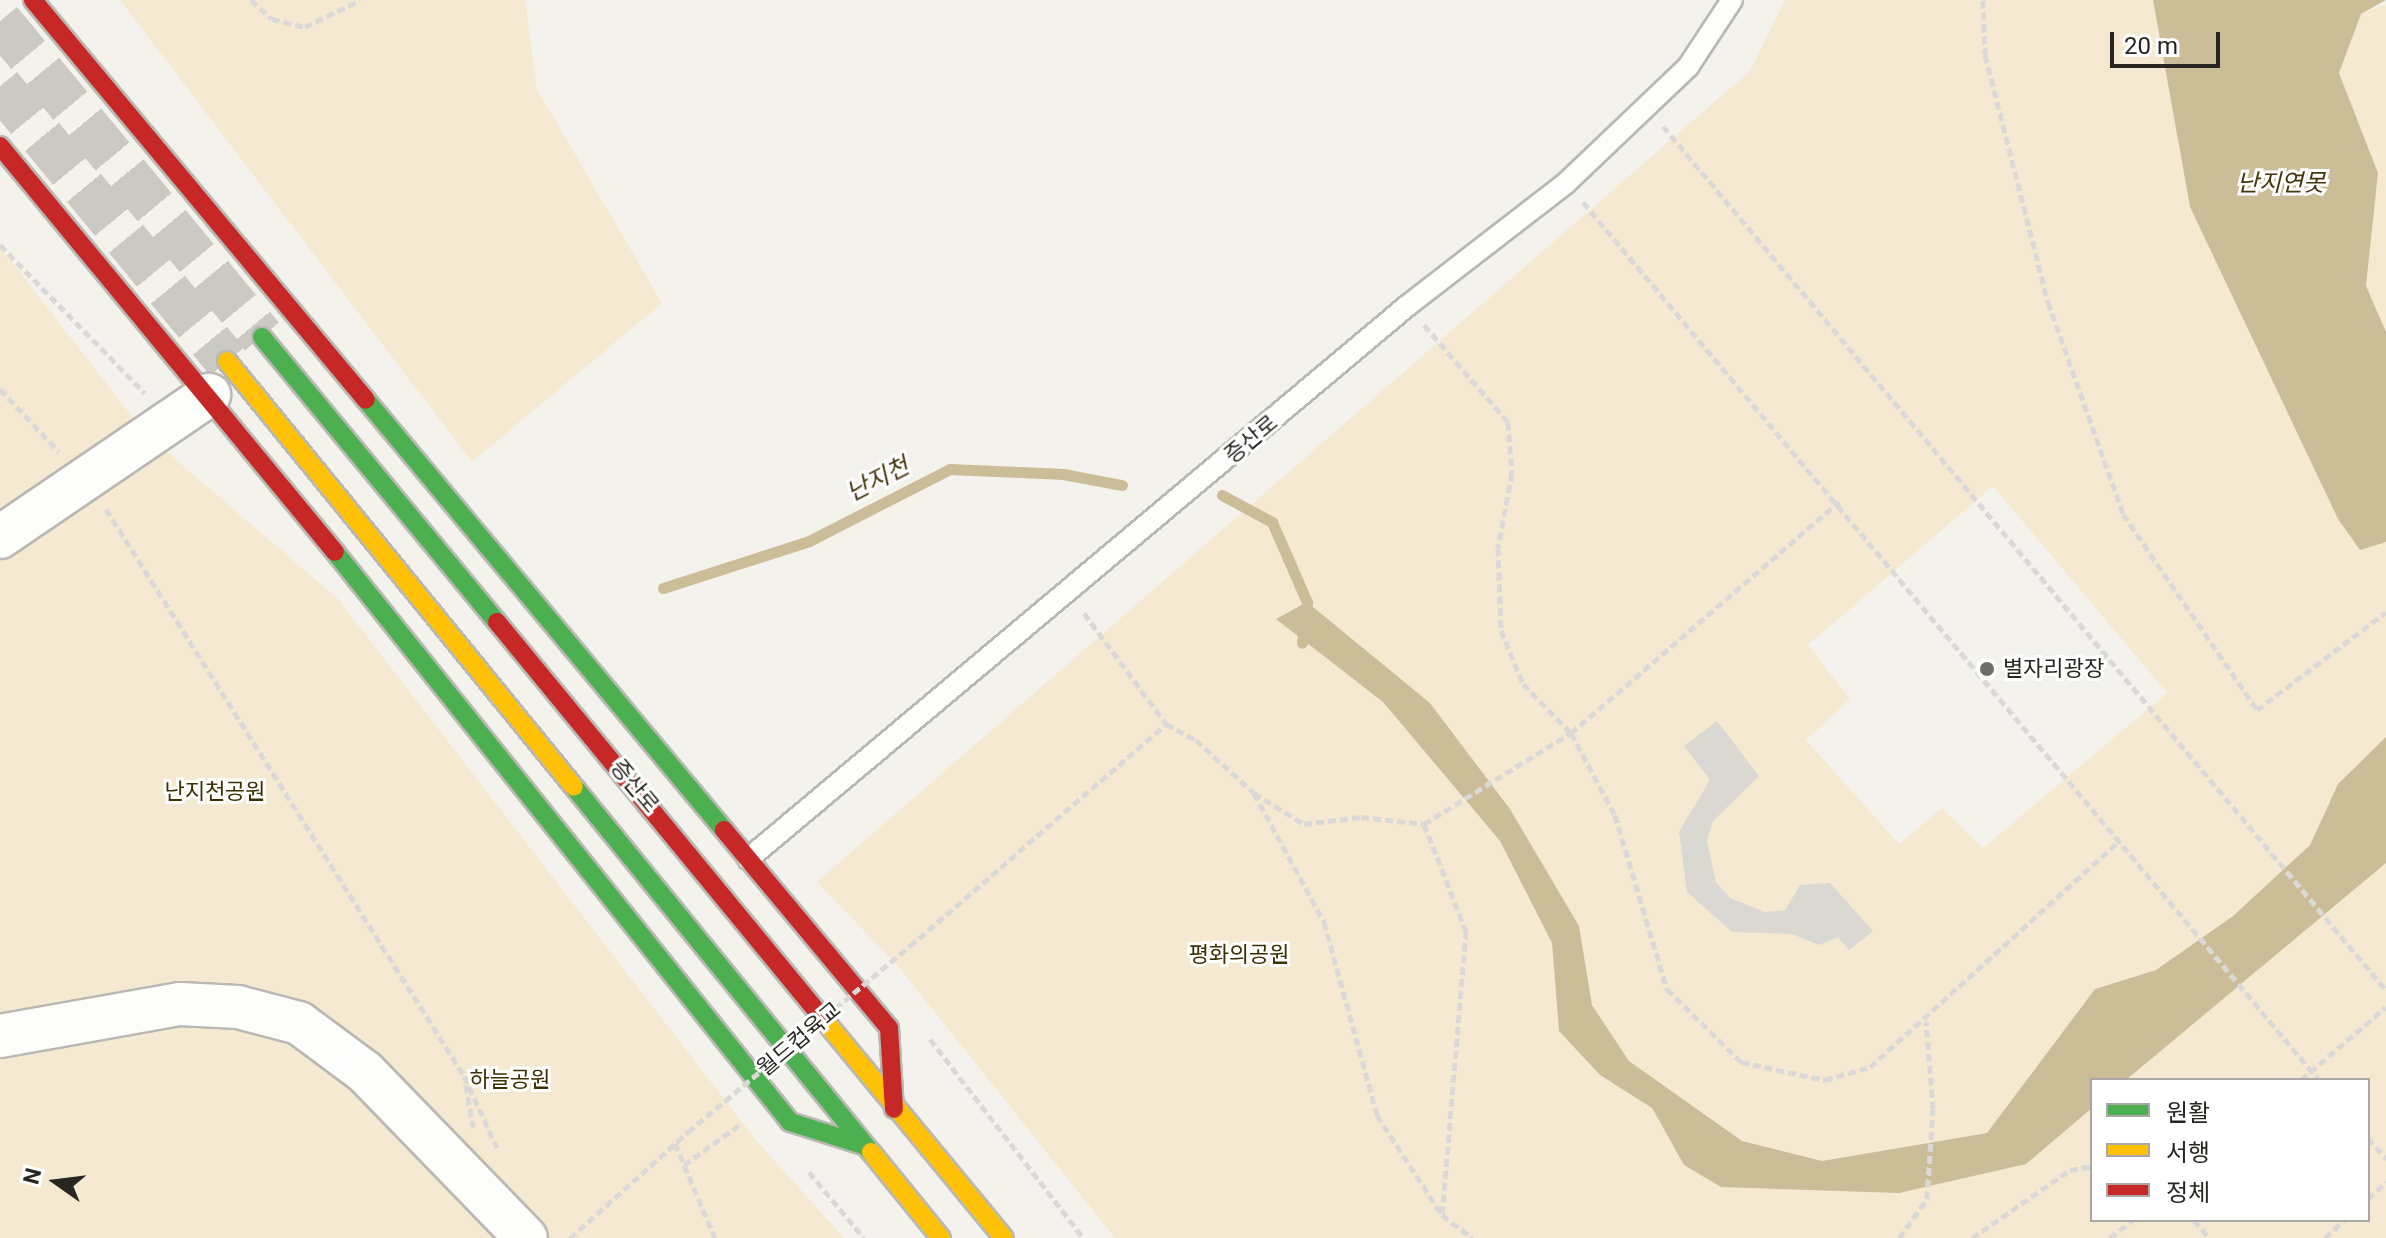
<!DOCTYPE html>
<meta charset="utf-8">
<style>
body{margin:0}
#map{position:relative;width:2386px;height:1238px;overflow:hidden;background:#f4f2ec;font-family:Roboto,"Noto Sans KR",sans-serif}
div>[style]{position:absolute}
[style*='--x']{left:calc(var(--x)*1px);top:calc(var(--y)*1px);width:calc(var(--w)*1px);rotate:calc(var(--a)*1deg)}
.green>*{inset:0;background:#f5ead1}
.water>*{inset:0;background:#ccbd99}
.stream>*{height:11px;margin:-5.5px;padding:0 5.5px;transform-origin:5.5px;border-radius:5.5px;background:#ccbd99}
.building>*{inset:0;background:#dad8d3}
.primary-tunnel>*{height:44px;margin-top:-22px;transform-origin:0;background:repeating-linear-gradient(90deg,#cbc9c3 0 44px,transparent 0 66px)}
.path>*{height:5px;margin-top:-2.5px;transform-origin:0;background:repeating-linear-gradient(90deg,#dad9d8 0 8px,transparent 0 12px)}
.roads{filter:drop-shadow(2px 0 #b9b8b3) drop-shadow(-2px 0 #b9b8b3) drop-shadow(0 2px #b9b8b3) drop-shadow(0 -2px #b9b8b3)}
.lane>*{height:20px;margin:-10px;padding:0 10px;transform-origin:10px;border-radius:10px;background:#fdfdfc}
.street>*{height:42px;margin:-21px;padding:0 21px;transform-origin:21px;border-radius:21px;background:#fdfdfc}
.fast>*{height:18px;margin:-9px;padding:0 9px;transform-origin:9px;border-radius:9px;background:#4caf50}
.slow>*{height:18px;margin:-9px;padding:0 9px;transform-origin:9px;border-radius:9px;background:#ffc107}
.jam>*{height:18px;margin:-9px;padding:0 9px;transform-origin:9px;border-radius:9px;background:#c62828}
.path-bridge>*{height:5px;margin-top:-2.5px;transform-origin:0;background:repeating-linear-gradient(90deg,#dad9d8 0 8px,transparent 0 12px)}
.dots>*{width:22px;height:22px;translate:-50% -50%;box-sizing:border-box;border:4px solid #fff;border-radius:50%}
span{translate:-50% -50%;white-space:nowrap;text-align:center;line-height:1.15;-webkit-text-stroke:6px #fff;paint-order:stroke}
.street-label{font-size:22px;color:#272621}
.poi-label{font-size:22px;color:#272621}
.left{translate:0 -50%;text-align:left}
.park-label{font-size:22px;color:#3d2e04}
.water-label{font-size:24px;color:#44340c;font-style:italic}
.legend{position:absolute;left:2090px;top:1078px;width:280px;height:144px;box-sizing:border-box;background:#fff;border:2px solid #a9a8a6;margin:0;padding:10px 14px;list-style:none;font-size:24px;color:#272621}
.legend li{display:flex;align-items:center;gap:16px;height:40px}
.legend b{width:40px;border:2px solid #a9a8a6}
.north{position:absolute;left:16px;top:1142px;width:80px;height:80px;-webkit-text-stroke:6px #fff;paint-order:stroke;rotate:284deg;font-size:22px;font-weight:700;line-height:32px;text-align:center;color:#272621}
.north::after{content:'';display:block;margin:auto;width:28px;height:36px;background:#272621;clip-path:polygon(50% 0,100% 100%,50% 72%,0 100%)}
.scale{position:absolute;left:2110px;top:32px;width:110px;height:36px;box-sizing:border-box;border:4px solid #272621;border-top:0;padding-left:10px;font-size:24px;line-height:28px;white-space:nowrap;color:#272621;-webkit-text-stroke:6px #fff;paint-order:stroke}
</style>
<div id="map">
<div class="green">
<i style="clip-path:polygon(120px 0,525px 0,537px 89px,662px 303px,472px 462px)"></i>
<i style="clip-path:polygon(evenodd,1785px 0,2153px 0,2190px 207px,2338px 519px,2360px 550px,2386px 542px,2386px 737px,2338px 784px,2310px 845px,2233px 916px,2156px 970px,2095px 989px,1987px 1133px,1822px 1161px,1742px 1141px,1629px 1061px,1592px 1005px,1579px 926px,1510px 809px,1430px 703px,1307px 602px,1276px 619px,1383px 702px,1500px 841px,1552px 943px,1559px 1031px,1600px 1075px,1652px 1108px,1684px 1165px,2026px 1164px,2092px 1108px,2092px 1220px,2368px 1220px,2368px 1080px,2126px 1080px,2386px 863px,2386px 1238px,1115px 1238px,897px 965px,817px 882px,1750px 71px,1785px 0,1993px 486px,2167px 693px,1983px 848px,1942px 808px,1899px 844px,1806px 740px,1850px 699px,1808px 645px,1993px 486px)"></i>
<i style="clip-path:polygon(2386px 4px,2386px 332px,2366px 286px,2378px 173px,2339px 73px,2361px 14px)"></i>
<i style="clip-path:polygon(0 247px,145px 433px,338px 599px,755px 1139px,844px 1238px,0 1238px)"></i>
</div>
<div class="water">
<i style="clip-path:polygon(2153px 0,2386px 0,2361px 14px,2339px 73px,2378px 173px,2366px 286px,2386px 332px,2386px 542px,2360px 550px,2338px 519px,2190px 207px)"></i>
<i style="clip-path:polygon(1307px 602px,1430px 703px,1510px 809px,1579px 926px,1592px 1005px,1629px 1061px,1742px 1141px,1822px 1161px,1987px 1133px,2095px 989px,2156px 970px,2233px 916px,2310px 845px,2338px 784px,2386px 737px,2386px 863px,2126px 1080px,2092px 1080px,2092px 1108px,2026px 1164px,1899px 1193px,1721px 1187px,1684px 1165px,1652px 1108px,1600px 1075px,1559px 1031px,1552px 943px,1500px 841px,1383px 702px,1276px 619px)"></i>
</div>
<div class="stream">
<i style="--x:1222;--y:495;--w:57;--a:28.4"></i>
<i style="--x:1272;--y:522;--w:87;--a:66.4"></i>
<i style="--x:1307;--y:602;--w:41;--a:97"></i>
<i style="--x:663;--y:588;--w:153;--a:-17.8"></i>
<i style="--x:809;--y:541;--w:158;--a:-27.1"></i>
<i style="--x:950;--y:469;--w:113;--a:2.5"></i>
<i style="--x:1063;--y:474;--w:60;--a:10.6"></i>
</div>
<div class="building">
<i style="clip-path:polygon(1717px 721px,1759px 776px,1713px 821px,1707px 841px,1716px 882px,1730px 898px,1765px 912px,1785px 910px,1800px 885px,1830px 883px,1873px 931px,1849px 950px,1838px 937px,1819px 945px,1792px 934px,1732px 932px,1687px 892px,1679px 832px,1710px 780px,1684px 746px)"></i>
</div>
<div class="primary-tunnel">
<i style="--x:0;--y:21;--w:410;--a:50.3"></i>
<i style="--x:0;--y:86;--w:357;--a:50.5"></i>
</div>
<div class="path">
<i style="--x:251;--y:0;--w:28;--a:42"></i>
<i style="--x:272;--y:19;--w:34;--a:14"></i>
<i style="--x:305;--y:27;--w:61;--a:-26.1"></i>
<i style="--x:1983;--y:0;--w:55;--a:87.9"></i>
<i style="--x:1985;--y:55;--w:255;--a:75.7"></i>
<i style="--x:2048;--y:302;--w:225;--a:70.5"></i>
<i style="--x:2123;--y:514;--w:237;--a:55.6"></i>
<i style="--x:2257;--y:710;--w:162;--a:-37.2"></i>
<i style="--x:1663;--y:126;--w:1127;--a:50.08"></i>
<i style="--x:1583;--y:202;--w:1146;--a:50.03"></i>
<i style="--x:0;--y:245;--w:207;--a:45.6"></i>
<i style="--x:1424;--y:325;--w:128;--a:49.1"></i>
<i style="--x:1508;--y:422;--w:51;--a:85.5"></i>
<i style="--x:1512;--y:473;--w:76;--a:100.6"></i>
<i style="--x:1498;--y:548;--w:82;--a:87.9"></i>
<i style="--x:1501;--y:630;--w:58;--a:67.8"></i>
<i style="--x:1523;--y:684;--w:69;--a:45.6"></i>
<i style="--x:1571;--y:733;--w:93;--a:61.8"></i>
<i style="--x:1615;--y:815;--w:182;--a:73.4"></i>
<i style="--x:1667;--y:989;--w:104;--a:44.6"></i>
<i style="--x:1741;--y:1062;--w:86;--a:12.1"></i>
<i style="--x:1825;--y:1080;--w:47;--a:-16.1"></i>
<i style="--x:1870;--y:1067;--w:338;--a:-42.2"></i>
<i style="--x:0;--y:389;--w:86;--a:46.9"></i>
<i style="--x:106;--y:509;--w:671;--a:57.73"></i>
<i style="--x:464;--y:1076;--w:79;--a:65.4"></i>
<i style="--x:1084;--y:613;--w:138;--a:53.5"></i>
<i style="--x:1254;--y:793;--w:59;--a:31.8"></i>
<i style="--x:1304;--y:824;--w:57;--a:-7"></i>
<i style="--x:1361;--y:817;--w:63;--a:6.3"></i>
<i style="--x:1424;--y:824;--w:115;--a:68.6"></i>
<i style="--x:1466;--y:931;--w:284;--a:94.8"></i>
<i style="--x:1424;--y:824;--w:173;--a:-31.8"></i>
<i style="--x:1571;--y:733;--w:354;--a:-40.8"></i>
<i style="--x:910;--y:946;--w:339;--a:-40.9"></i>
<i style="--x:1166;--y:724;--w:34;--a:28"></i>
<i style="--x:1196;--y:740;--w:79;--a:42.4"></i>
<i style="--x:1254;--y:793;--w:147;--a:61.5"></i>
<i style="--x:1324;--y:922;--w:200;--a:74.6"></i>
<i style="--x:1377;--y:1115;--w:119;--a:57"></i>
<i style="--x:1442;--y:1215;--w:38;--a:37"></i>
<i style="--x:930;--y:1039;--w:251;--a:52.4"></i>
<i style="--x:2301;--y:1080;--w:112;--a:-40.7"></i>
<i style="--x:466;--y:1085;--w:43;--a:80.5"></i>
<i style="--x:2368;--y:1138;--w:28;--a:49"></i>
<i style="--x:675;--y:1143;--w:103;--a:67.2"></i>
<i style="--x:684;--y:1165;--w:72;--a:-35.9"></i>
<i style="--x:809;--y:1172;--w:86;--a:50.2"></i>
<i style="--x:2368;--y:1199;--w:25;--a:-43"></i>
<i style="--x:2194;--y:1220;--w:23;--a:50"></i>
<i style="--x:570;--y:1238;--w:159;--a:-41.9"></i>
<i style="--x:1899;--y:1238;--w:48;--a:-54.3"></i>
<i style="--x:1927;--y:1199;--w:90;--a:-86.2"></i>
<i style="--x:1933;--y:1109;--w:88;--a:-94.5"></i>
<i style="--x:1972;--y:1238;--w:119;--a:-34.8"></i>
<i style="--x:2070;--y:1170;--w:22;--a:-10"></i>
<i style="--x:2110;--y:1238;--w:29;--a:-38"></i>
<i style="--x:2325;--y:1238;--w:26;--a:-43"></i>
</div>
<div class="roads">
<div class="lane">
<i style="--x:748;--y:859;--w:860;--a:-40"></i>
<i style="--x:1407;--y:306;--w:201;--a:-37.7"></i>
<i style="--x:1566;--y:183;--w:168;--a:-43.6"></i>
<i style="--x:1688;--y:67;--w:80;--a:-56.7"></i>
</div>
<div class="street">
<i style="--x:0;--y:537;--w:253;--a:-34.2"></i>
<i style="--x:0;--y:1036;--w:183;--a:-10.1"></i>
<i style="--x:180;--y:1004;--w:58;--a:3"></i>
<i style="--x:238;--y:1007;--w:63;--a:14.7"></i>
<i style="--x:299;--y:1023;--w:82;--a:36.6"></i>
<i style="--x:365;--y:1072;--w:231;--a:45.9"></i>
</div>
<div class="fast">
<i style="--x:262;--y:337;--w:369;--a:50.5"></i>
<i style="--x:366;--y:400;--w:560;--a:50.22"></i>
<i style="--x:335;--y:552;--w:729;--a:51.4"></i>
<i style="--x:790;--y:1122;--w:77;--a:17.5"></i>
<i style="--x:574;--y:787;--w:471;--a:50.9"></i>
</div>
<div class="slow">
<i style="--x:227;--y:361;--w:549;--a:50.84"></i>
<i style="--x:820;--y:1015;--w:289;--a:50.5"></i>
<i style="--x:871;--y:1152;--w:111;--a:50.9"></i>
</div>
<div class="jam">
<i style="--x:33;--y:0;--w:520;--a:50.22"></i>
<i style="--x:0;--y:146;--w:526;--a:50.47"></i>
<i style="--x:497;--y:622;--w:509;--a:50.58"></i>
<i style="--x:724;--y:830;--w:258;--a:50.2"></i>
<i style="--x:889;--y:1028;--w:81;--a:86.5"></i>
</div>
</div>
<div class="path-bridge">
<i style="--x:688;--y:1132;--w:290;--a:-40"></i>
</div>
<div class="dots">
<i style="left:1987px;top:669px;background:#6f6d68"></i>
</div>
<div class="street-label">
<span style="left:1251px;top:439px;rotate:-40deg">증산로</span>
<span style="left:635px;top:786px;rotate:50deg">증산로</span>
<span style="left:799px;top:1039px;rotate:-40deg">월드컵육교</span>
</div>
<div class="poi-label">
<span class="left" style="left:2003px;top:669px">별자리광장</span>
</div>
<div class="park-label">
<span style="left:215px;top:792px">난지천공원</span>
<span style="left:1239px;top:955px">평화의공원</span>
<span style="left:510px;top:1080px">하늘공원</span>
</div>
<div class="water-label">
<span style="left:2281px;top:184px">난지연못</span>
<span style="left:878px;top:480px;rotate:-27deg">난지천</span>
</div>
<ul class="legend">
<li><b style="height:10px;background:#4caf50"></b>원활</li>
<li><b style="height:10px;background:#ffc107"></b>서행</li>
<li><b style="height:10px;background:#c62828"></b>정체</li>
</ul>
<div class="north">N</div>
<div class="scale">20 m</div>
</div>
